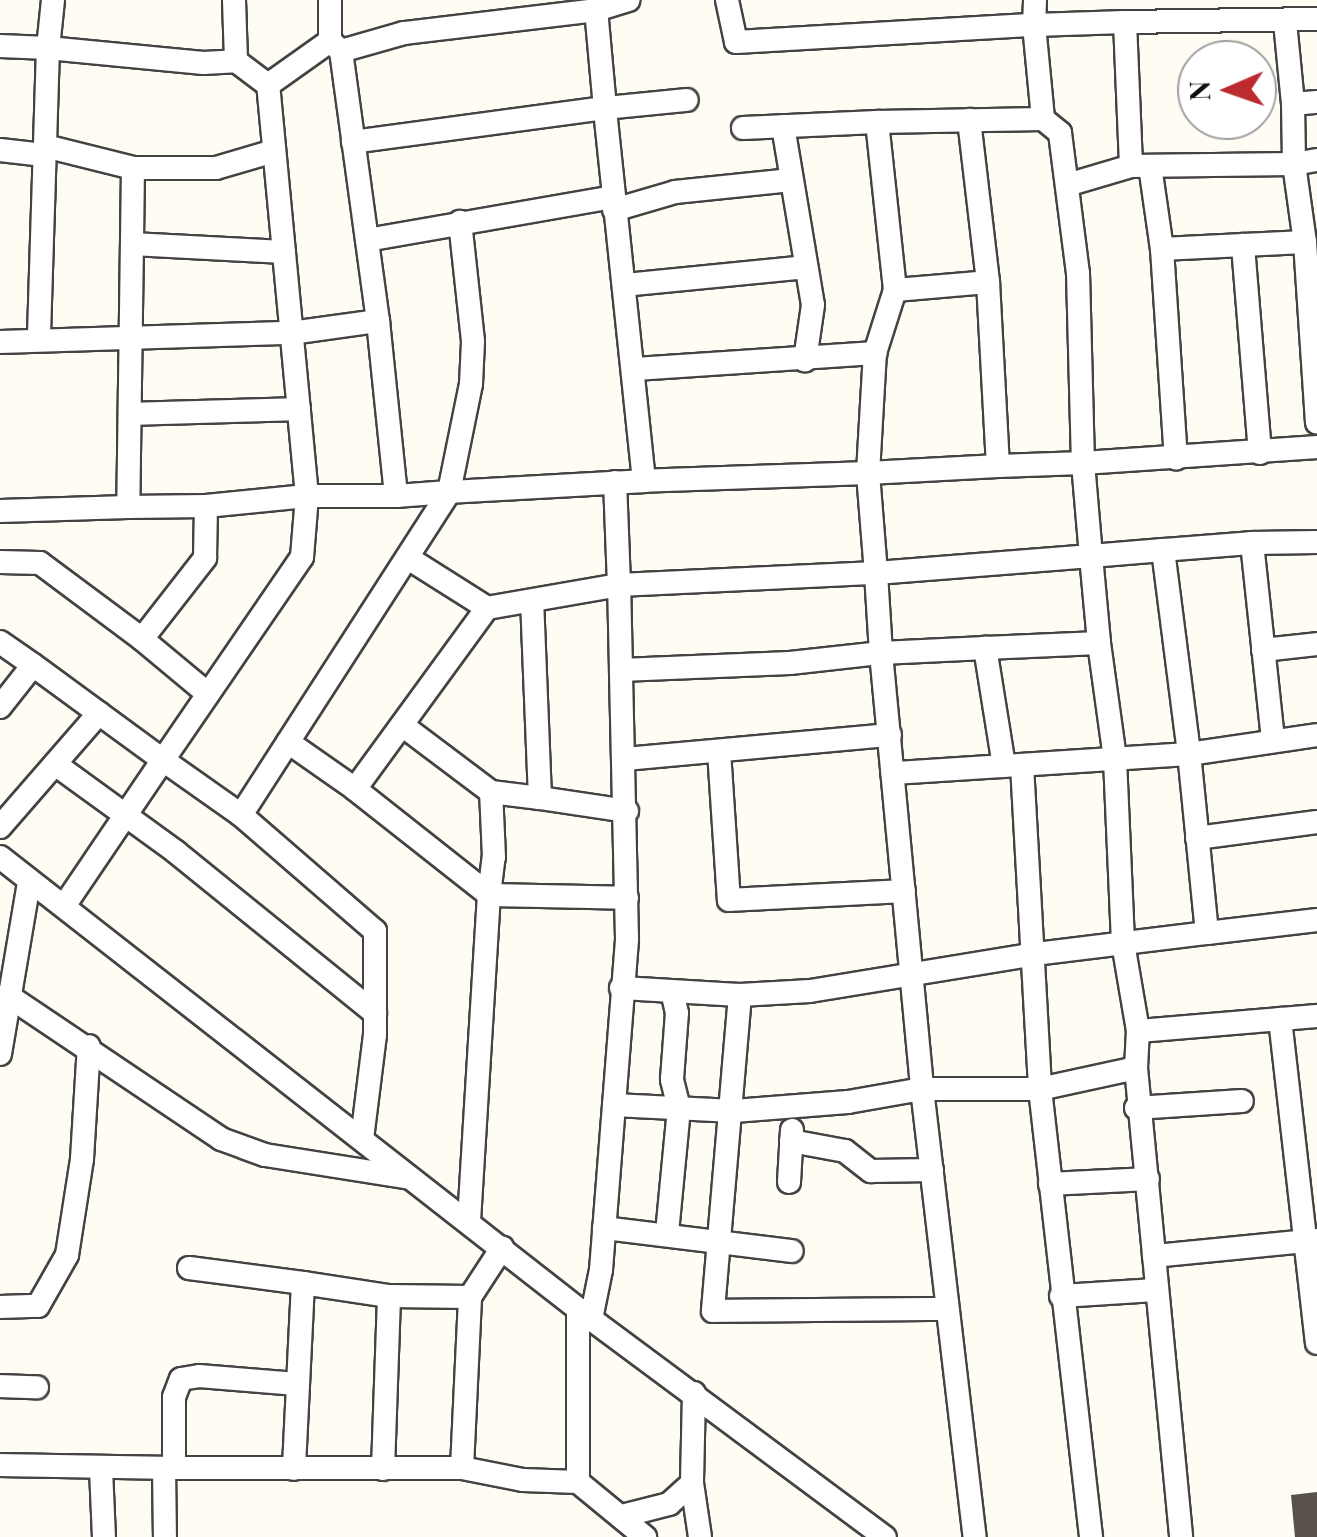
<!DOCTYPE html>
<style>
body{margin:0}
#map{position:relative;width:1317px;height:1537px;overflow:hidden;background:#fffcf3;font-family:"Playfair Display",serif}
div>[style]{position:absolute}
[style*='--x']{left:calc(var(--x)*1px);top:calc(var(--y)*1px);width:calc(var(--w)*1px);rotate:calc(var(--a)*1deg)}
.building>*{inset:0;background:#58514c}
.roads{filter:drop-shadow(2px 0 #434343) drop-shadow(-2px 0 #434343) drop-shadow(0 2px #434343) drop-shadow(0 -2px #434343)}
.minor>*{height:22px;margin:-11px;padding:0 11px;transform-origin:11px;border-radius:11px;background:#fff}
span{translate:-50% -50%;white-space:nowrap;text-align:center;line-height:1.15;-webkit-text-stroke:10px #fff;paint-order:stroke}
.north{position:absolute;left:1177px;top:40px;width:100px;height:100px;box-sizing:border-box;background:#fff;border:2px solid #9f9f9f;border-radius:50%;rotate:268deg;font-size:28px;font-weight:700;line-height:40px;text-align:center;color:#101010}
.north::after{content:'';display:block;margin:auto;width:35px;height:45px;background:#bc2b30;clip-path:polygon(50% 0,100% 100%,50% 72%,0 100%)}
</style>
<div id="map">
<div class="building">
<i style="clip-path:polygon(1317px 1492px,1317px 1537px,1295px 1537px,1291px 1495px)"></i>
</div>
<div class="roads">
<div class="minor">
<i style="--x:53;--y:0;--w:48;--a:95.9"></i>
<i style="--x:48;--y:48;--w:156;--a:5.5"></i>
<i style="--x:203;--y:63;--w:33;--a:-3"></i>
<i style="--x:234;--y:0;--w:61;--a:88.1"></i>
<i style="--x:236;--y:61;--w:40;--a:37"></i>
<i style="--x:330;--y:0;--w:41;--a:90"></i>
<i style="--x:727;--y:0;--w:43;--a:77.9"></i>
<i style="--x:736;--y:42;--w:298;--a:-3.3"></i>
<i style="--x:1034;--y:25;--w:94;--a:84.5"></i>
<i style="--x:1035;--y:0;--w:25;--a:92"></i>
<i style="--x:1034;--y:25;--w:91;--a:-1.9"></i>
<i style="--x:1125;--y:22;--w:144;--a:87.6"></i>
<i style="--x:1125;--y:22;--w:192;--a:-0.9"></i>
<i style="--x:1285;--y:22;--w:82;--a:84.4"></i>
<i style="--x:1293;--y:104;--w:24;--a:-5"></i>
<i style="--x:0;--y:46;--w:48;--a:2.4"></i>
<i style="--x:48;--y:48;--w:290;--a:91.8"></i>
<i style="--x:341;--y:51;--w:66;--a:-15.9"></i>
<i style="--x:404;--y:33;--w:193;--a:-6.8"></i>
<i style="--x:1293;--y:104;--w:60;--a:89"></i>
<i style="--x:1294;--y:164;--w:23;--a:-10"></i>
<i style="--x:969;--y:120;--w:163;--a:83.3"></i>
<i style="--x:783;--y:126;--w:181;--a:80.5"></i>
<i style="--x:813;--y:305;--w:56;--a:98.3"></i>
<i style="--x:743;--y:128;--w:134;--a:-2.6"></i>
<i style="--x:353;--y:142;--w:254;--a:-7.7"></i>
<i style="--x:605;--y:108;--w:98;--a:-95.2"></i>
<i style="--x:596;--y:10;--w:34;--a:-17"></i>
<i style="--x:45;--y:146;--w:91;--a:14"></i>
<i style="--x:133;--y:168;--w:339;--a:90.8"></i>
<i style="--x:128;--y:507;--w:78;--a:-0.7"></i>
<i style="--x:0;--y:150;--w:44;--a:6.5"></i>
<i style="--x:1150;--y:166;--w:84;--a:81.8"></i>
<i style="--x:1162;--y:249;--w:210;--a:86.2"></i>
<i style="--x:133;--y:168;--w:83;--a:0"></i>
<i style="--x:216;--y:168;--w:60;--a:-16.3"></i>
<i style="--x:1067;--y:185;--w:67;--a:-16.5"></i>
<i style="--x:1131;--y:166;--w:163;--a:-0.7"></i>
<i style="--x:1294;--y:164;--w:79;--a:82"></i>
<i style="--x:1305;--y:242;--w:181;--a:86.2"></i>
<i style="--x:614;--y:210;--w:64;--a:-16.4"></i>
<i style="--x:675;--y:192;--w:117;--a:-5.9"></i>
<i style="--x:367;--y:240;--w:250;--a:-9.9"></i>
<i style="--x:132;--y:244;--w:152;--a:3"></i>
<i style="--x:1162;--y:249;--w:81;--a:-2.8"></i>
<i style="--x:624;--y:285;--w:183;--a:-5.6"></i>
<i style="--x:895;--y:290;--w:169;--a:-96.1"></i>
<i style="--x:877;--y:122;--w:166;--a:-1"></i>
<i style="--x:1043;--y:119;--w:22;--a:39"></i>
<i style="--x:1060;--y:133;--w:141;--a:82.7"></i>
<i style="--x:1078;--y:273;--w:190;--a:88.5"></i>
<i style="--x:1083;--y:463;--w:235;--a:-3.9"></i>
<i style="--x:0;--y:342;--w:291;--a:-1.8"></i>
<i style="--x:291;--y:333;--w:88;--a:-7.9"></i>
<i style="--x:378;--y:321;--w:176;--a:84.1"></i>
<i style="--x:396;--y:496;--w:53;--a:-4.3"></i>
<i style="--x:449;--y:492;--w:110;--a:-78.5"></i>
<i style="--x:471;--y:384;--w:43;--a:-87.3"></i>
<i style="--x:473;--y:341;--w:120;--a:-96.2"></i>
<i style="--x:635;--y:369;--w:241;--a:-3.8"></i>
<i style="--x:130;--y:414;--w:169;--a:-1.7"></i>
<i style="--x:1260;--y:453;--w:209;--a:-94.7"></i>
<i style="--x:1243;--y:245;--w:62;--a:-2.8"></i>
<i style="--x:998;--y:466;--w:85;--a:-2"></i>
<i style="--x:1083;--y:463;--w:93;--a:85.1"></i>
<i style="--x:1091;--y:556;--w:72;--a:-4.8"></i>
<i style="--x:1163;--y:550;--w:206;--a:82.7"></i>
<i style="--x:1189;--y:754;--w:129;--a:-8.4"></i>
<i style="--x:0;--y:511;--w:128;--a:-1.8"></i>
<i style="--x:1252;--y:543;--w:65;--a:-0.9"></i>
<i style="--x:1163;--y:550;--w:89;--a:-4.5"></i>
<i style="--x:1252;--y:543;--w:199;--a:83.9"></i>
<i style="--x:408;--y:558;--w:93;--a:32.3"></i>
<i style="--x:0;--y:562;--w:40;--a:1.4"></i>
<i style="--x:40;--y:563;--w:127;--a:36.7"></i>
<i style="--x:0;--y:642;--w:40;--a:34.9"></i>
<i style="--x:985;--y:648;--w:114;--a:-2.5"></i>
<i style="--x:1099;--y:643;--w:117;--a:82.1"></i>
<i style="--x:1115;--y:759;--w:184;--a:87.5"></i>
<i style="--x:1123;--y:943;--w:89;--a:80.3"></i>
<i style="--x:1263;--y:650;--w:54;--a:-6.3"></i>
<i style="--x:621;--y:670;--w:85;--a:-91.3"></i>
<i style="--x:619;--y:585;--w:257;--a:-2.7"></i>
<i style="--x:876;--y:573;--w:100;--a:-94.6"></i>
<i style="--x:868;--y:473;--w:120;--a:-86.7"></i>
<i style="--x:875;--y:353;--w:66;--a:-72.4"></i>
<i style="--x:895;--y:290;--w:93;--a:-4.9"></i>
<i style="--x:988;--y:282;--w:184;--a:86.9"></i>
<i style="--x:998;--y:466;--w:130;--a:176.9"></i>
<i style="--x:868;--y:473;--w:224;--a:178"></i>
<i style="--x:644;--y:481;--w:375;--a:-96"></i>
<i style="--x:605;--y:108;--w:82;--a:-5.6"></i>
<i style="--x:208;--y:694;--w:86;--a:-140.2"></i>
<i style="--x:142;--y:639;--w:103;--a:-52.1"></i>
<i style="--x:205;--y:558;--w:52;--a:-88.9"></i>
<i style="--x:206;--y:506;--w:101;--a:-5.7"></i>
<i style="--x:307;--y:496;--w:413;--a:-95.4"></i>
<i style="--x:268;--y:85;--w:76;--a:-35.4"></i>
<i style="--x:330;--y:41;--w:15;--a:42"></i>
<i style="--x:341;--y:51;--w:273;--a:82.2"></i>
<i style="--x:0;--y:707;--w:53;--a:-51.8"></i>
<i style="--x:33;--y:665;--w:161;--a:36.2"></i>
<i style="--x:163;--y:760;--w:246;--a:-55.6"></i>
<i style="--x:302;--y:557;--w:61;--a:-85.3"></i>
<i style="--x:307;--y:496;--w:89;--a:0"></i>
<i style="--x:402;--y:725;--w:111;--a:37"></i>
<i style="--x:288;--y:742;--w:82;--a:35"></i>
<i style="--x:355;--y:789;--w:224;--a:-53.9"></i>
<i style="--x:487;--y:608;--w:134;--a:-9.9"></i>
<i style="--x:619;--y:585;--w:103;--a:-92.2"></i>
<i style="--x:719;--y:751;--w:149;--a:86.2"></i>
<i style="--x:729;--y:900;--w:175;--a:-2.9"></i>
<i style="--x:625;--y:759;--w:266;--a:-5.2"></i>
<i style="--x:55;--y:764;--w:150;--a:36"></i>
<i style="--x:176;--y:852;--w:256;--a:39"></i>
<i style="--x:1022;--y:765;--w:324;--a:86.8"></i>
<i style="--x:1040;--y:1089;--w:98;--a:-12.3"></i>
<i style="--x:1136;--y:1068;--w:471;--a:84.5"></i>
<i style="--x:1004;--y:766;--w:120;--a:-99.1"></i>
<i style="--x:985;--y:648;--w:104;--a:177.2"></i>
<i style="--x:881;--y:653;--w:80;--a:-93.6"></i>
<i style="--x:876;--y:573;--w:216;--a:-4.5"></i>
<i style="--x:1091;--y:556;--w:87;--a:84.7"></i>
<i style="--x:355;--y:789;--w:171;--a:38.3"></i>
<i style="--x:489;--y:895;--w:38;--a:-83"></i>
<i style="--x:494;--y:857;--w:65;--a:-92.6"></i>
<i style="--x:491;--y:792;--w:49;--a:7"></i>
<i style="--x:540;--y:798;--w:195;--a:-92.3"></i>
<i style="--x:540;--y:798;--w:88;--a:8.5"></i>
<i style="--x:0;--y:827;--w:151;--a:-49"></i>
<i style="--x:1197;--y:838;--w:121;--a:-7.6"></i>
<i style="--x:0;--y:857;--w:750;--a:38.02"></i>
<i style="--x:591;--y:1319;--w:366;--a:36.6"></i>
<i style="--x:64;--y:906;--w:176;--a:-55.9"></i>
<i style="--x:163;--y:760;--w:95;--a:35.2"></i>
<i style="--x:1207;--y:933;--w:111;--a:-6.7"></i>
<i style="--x:621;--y:988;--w:119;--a:3.4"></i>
<i style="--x:740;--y:995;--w:317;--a:94.9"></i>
<i style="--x:713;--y:1311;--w:234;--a:-0.5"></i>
<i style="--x:7;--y:995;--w:258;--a:33.9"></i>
<i style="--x:221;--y:1139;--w:47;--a:20"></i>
<i style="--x:265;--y:1155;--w:147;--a:9"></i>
<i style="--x:740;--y:995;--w:70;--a:-3.3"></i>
<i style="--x:810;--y:991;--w:228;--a:-9.3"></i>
<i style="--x:1035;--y:954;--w:173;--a:-7"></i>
<i style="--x:1207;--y:933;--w:180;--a:-95.7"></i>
<i style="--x:1189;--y:754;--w:297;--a:176.3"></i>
<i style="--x:1280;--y:1019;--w:326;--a:83.5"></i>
<i style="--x:0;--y:1054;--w:174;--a:-80.4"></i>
<i style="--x:1136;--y:1068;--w:37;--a:-87"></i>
<i style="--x:1138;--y:1031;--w:180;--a:-4.8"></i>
<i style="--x:614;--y:1105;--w:167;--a:-85.5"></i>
<i style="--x:627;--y:939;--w:269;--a:-91.3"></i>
<i style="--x:621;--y:670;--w:169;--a:-2.4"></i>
<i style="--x:790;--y:663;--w:92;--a:-6.3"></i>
<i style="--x:881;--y:653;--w:438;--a:84.6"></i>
<i style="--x:922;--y:1089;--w:118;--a:0"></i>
<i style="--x:1040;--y:1089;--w:451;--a:83.5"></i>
<i style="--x:1136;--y:1108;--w:106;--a:-3.8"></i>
<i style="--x:362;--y:1139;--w:105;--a:-82.9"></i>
<i style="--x:375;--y:1035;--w:104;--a:-90"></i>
<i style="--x:375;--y:931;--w:177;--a:-139.1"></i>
<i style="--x:241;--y:815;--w:384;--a:-57.2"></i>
<i style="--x:449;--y:492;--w:195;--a:-3.2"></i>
<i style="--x:791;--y:1141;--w:55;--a:10.5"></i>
<i style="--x:845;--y:1151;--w:33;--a:38"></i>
<i style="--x:871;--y:1171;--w:61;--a:-0.9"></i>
<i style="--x:789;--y:1182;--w:52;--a:-86.7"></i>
<i style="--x:1050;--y:1184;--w:98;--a:-2.9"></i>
<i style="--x:469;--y:1221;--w:327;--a:-86.5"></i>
<i style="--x:489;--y:895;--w:138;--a:1.2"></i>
<i style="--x:604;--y:1228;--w:189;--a:7"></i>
<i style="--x:667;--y:1233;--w:126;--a:-84.5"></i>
<i style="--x:679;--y:1108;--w:30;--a:-104"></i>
<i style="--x:672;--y:1079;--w:66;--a:-85.7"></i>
<i style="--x:677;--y:1013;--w:22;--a:-103"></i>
<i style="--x:1154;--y:1256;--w:164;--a:-5.6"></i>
<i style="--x:189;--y:1268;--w:115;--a:7.5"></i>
<i style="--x:303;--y:1283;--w:186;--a:92.8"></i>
<i style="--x:303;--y:1283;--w:87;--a:8.6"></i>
<i style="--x:389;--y:1296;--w:81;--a:0.7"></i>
<i style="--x:1061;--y:1296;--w:95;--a:-3.6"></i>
<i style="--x:0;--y:1307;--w:38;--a:-2"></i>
<i style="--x:38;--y:1306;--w:59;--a:-60.4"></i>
<i style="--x:67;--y:1255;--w:97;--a:-81.1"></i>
<i style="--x:82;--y:1159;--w:113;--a:-86.5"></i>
<i style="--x:591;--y:1319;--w:50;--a:-78.5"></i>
<i style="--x:601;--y:1270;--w:166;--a:-85.5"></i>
<i style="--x:614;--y:1105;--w:120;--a:2.9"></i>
<i style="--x:734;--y:1111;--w:114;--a:-4.5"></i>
<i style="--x:848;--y:1102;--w:75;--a:-10"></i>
<i style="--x:922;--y:1089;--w:451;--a:83.3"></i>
<i style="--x:0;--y:1386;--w:37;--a:2"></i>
<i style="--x:694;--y:1393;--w:90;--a:91.3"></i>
<i style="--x:692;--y:1483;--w:55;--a:81.6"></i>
<i style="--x:0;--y:1465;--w:164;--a:1"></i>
<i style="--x:164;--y:1468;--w:69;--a:89.2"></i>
<i style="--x:164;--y:1468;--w:298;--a:0"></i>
<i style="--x:462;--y:1468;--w:171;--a:-87.3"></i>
<i style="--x:470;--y:1297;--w:59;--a:-56.9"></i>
<i style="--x:174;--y:1468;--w:71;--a:-90"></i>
<i style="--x:174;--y:1397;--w:19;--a:-69"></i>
<i style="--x:181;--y:1379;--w:18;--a:-9"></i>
<i style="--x:199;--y:1376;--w:98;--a:4.7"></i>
<i style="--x:462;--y:1468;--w:62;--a:11.1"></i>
<i style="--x:523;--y:1480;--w:55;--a:2.1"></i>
<i style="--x:578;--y:1482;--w:173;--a:-90"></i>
<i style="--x:101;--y:1469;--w:68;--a:87.5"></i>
<i style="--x:383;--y:1469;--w:173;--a:-88"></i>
<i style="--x:578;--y:1482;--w:87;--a:39.4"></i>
<i style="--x:622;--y:1516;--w:49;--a:-14.3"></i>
<i style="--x:669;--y:1504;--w:31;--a:-42"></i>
</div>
</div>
<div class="north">N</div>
</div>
